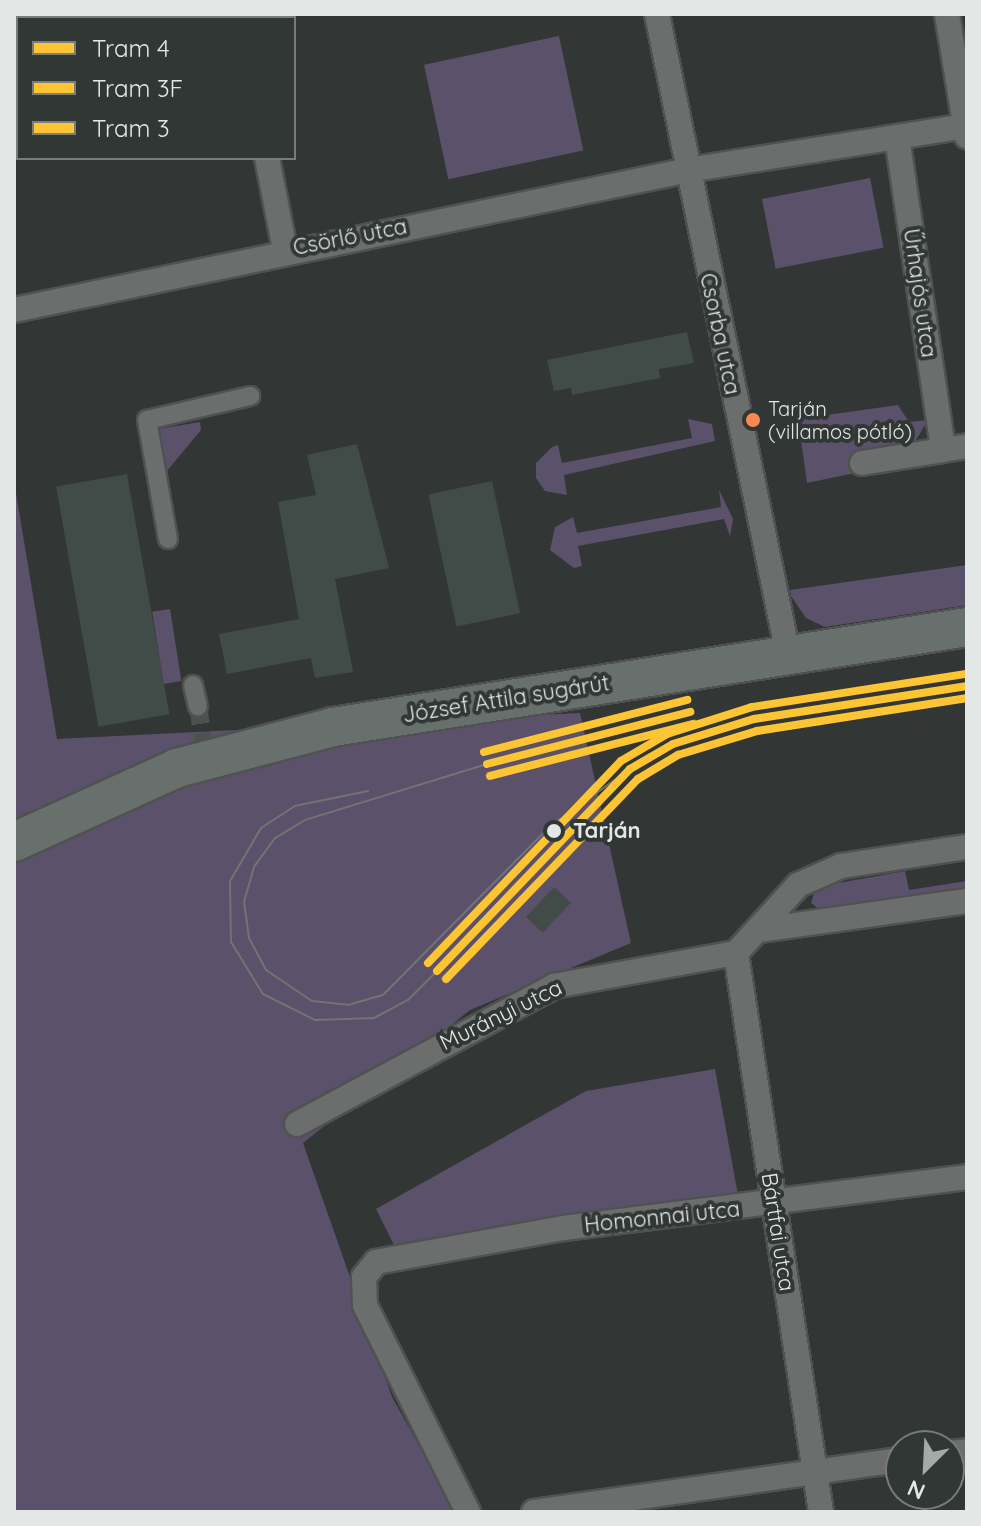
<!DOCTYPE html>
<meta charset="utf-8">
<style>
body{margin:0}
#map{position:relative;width:981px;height:1526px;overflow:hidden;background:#323634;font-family:Quicksand,sans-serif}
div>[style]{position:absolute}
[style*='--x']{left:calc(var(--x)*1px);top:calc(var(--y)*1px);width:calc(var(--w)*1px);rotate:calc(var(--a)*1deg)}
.green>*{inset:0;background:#5b516a;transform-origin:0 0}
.building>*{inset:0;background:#414c48;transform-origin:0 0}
.pedestrian-tunnel>*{height:18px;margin-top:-9px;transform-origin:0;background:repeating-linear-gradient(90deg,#4d514f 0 18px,transparent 0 27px)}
.roads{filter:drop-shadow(2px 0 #4f5251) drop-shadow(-2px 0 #4f5251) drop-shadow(0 2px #4f5251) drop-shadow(0 -2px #4f5251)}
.pedestrian>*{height:18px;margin:-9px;padding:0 9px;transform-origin:9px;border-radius:9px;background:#6b6e6d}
.minor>*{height:24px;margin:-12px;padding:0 12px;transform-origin:12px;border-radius:12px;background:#6b6e6d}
.primary>*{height:38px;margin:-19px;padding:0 19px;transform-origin:19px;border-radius:19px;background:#68706d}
.tram>*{height:2px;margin:-1px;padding:0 1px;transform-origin:1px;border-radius:1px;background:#717473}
.tram-1>*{height:8px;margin:-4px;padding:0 4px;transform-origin:4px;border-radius:4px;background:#fdc434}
.tram-2>*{height:8px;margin:-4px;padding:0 4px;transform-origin:4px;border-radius:4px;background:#fdc434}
.tram-3>*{height:8px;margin:-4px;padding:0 4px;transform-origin:4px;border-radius:4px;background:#fdc434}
.dots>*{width:22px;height:22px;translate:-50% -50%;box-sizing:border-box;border:4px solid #313735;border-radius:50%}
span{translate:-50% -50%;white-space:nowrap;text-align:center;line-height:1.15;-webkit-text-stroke:8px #313735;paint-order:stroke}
.bus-label{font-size:20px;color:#e3e7e5}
.left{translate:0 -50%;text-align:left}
.street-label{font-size:22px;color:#e3e7e5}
.stop-label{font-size:22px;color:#e3e7e5;font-weight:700}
.frame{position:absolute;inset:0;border:16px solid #e3e7e5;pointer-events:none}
.legend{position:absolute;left:16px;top:16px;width:280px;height:144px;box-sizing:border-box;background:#313735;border:2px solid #787d7b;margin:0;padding:10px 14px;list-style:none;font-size:24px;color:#e3e7e5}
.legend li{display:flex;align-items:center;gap:16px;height:40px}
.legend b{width:40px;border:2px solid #787d7b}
.north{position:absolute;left:885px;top:1430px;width:80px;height:80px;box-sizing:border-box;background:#313735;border:2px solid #787d7b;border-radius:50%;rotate:204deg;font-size:22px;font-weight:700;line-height:32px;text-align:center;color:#e3e7e5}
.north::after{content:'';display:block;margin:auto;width:28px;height:36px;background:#a5a9a7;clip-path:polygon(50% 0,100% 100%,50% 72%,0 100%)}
</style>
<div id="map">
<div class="green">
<i style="left:559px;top:36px;width:117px;height:138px;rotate:78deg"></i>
<i style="left:870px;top:178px;width:71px;height:110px;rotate:79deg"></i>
<i style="clip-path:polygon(898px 405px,909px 422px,928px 420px,916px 440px,852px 452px,855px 473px,807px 483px,798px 419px)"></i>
<i style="clip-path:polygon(688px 419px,712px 424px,715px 441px,564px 475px,567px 495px,545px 491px,536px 478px,536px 463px,552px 447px,558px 445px,562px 463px,692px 438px)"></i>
<i style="clip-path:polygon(200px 422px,201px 430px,166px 472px,158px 429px)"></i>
<i style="clip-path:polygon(14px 481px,57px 739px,580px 713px,631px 943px,470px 1010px,303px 1143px,392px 1397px,456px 1512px,14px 1512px)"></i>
<i style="clip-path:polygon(719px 490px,733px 519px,730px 536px,724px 519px,578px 546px,582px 566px,574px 568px,550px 550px,555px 527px,573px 517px,577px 533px,721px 507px)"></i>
<i style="clip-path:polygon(967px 565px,967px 605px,825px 627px,806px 618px,791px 596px,790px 590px)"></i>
<i style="left:170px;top:609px;width:73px;height:18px;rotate:81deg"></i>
<i style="clip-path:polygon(905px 871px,909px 890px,967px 881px,967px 890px,821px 910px,811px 903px,816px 887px)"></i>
<i style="clip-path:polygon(715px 1069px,738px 1195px,395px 1247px,376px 1209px,586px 1091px)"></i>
</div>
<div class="building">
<i style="clip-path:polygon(687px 332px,694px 363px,659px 369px,660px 378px,572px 395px,571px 388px,554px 391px,547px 360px)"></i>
<i style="clip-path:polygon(357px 444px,389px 568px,335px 579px,353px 672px,315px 678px,311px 658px,227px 674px,219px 634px,299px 619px,278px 502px,316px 495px,307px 455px)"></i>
<i style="left:127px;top:474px;width:244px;height:72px;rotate:80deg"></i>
<i style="left:492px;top:481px;width:135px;height:65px;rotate:78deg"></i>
<i style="left:554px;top:887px;width:23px;height:41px;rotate:43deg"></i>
</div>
<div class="pedestrian-tunnel">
<i style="--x:198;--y:706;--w:74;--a:81.4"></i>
</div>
<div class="roads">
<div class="pedestrian">
<i style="--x:168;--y:539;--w:121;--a:-100"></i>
<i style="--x:147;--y:420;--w:106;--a:-13.1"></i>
<i style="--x:193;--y:685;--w:22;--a:77"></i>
</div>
<div class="minor">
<i style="--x:238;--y:14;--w:4;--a:76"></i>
<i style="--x:657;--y:14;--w:653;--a:78.43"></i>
<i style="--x:947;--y:14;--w:124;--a:80.7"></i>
<i style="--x:897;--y:137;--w:316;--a:81.6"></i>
<i style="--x:943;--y:450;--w:24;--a:-9"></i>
<i style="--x:267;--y:158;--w:94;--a:78.9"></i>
<i style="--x:14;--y:310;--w:688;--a:-11.73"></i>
<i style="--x:688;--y:170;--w:280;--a:-9"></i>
<i style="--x:862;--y:463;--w:82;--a:-9.1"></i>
<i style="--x:760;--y:930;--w:209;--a:-8"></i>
<i style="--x:736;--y:953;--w:565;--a:81.35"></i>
<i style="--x:297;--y:1124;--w:292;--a:-28.2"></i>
<i style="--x:554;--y:986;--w:185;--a:-10.3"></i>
<i style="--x:736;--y:953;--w:92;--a:-47.6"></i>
<i style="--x:798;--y:885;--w:47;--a:-23.8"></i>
<i style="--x:841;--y:866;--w:127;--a:-8.6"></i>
<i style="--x:949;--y:1453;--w:18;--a:-6"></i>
<i style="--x:468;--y:1512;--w:231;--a:-116.5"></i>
<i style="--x:365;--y:1305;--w:28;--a:-92"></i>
<i style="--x:364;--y:1277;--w:19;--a:-51"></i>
<i style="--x:376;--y:1262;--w:191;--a:-10.3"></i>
<i style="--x:564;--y:1228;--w:406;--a:-7.2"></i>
<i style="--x:534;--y:1512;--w:371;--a:-8.1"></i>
</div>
<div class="primary">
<i style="--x:14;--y:842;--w:179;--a:-24.4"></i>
<i style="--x:177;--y:768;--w:161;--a:-14.7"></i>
<i style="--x:333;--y:727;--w:642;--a:-8.96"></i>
</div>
</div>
<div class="tram">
<i style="--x:487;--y:764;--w:190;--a:162.9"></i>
<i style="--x:305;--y:820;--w:35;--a:149"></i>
<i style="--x:275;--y:838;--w:36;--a:126"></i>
<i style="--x:254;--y:867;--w:36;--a:106"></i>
<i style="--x:244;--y:902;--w:36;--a:82"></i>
<i style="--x:249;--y:938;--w:36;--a:62"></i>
<i style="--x:266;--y:970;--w:55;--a:34"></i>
<i style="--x:312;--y:1001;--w:36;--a:6"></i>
<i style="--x:348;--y:1005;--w:36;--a:-16"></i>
<i style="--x:383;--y:995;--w:236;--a:-45.3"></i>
<i style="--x:549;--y:827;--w:100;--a:-35.6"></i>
<i style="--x:368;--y:791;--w:75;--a:168.4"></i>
<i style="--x:295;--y:806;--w:40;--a:147.1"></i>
<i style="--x:261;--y:828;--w:61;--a:120.3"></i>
<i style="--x:230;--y:881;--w:61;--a:89.1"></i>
<i style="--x:231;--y:942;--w:61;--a:58.4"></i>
<i style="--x:263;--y:994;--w:58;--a:26.6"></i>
<i style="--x:315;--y:1020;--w:59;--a:-1.9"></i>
<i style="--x:374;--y:1018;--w:38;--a:-28"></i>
<i style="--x:408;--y:1000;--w:41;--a:-45"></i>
</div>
<div class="tram-1">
<i style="--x:487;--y:764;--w:210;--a:-14.4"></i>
<i style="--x:437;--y:971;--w:279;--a:-46.3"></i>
<i style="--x:630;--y:769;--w:50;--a:-30.2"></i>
<i style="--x:673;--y:744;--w:85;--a:-17.2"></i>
<i style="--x:754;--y:719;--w:216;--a:-8.8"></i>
</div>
<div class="tram-2">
<i style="--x:490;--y:776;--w:210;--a:-14.4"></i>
<i style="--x:446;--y:979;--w:277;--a:-46.2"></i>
<i style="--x:638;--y:779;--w:47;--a:-31"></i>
<i style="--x:678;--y:755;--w:83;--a:-16.9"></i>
<i style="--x:757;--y:731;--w:213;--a:-8.9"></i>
</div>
<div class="tram-3">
<i style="--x:484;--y:752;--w:210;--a:-14.4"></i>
<i style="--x:428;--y:963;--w:279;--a:-46.3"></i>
<i style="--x:621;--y:761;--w:53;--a:-30.4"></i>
<i style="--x:667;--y:734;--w:89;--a:-17.6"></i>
<i style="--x:752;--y:707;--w:216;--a:-8.8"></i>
</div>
<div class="dots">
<i style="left:753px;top:420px;background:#f88751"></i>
<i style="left:554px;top:831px;background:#e3e7e5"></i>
</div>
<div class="bus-label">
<span class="left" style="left:768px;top:420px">Tarján<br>(villamos pótló)</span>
</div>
<div class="street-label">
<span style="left:350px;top:237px;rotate:-11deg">Csörlő utca</span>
<span style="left:920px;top:293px;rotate:82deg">Űrhajós utca</span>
<span style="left:720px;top:334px;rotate:78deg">Csorba utca</span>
<span style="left:506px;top:699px;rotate:-9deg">József Attila sugárút</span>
<span style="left:501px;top:1015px;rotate:-26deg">Murányi utca</span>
<span style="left:662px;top:1217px;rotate:-6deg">Homonnai utca</span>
<span style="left:778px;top:1232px;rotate:81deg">Bártfai utca</span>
</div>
<div class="stop-label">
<span class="left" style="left:573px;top:831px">Tarján</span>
</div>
<div class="frame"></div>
<ul class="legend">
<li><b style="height:10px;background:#fdc434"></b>Tram 4</li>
<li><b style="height:10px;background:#fdc434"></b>Tram 3F</li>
<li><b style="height:10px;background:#fdc434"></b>Tram 3</li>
</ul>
<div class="north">N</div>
</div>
